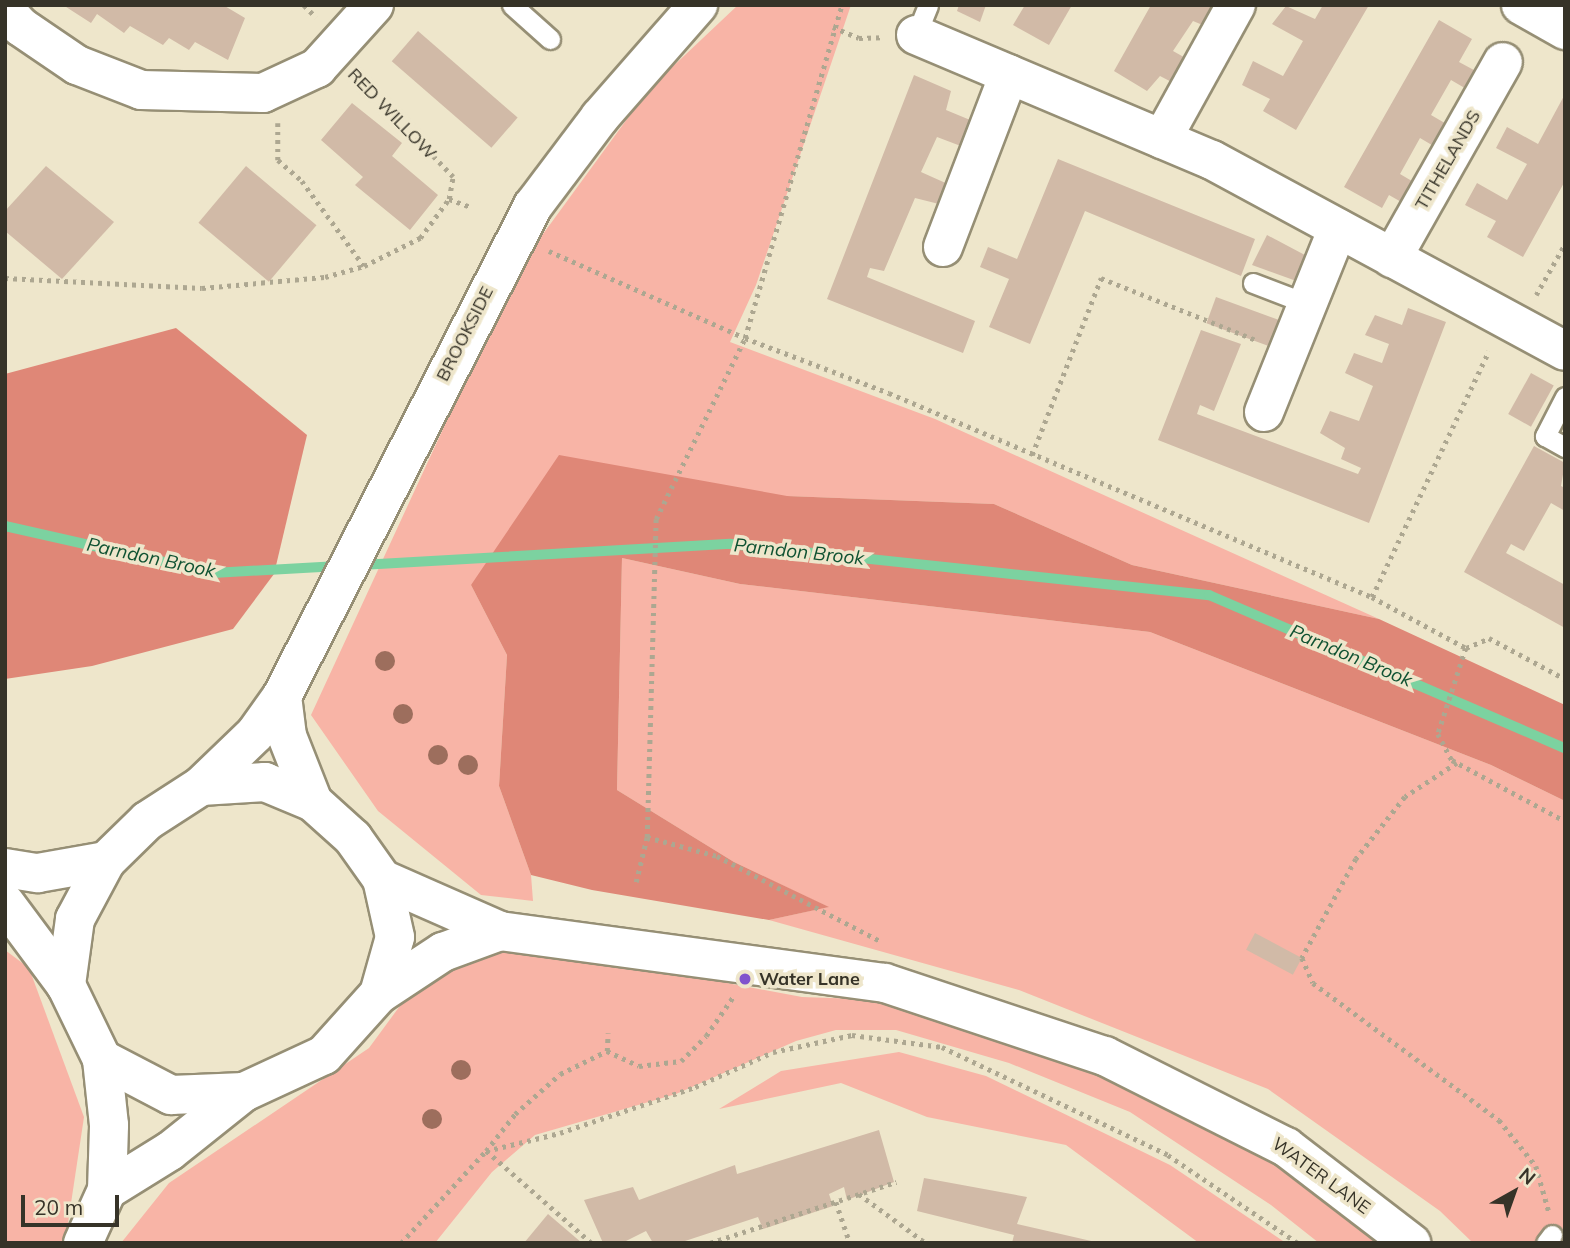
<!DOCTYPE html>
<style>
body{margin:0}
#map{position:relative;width:1570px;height:1248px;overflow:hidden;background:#eee6cb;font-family:Mulish,sans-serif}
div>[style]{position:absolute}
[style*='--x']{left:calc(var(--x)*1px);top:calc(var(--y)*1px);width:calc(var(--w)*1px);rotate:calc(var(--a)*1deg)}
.green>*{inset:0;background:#f8b4a6}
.forest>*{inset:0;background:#df8777}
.stream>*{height:10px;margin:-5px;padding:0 5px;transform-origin:5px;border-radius:5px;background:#7cd2a0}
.building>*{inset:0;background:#d1baa7;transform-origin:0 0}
.path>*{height:4.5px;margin-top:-2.25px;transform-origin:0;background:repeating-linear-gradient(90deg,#ada791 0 3.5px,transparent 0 8.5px)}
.roads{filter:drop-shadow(2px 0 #968f75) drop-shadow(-2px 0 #968f75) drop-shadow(0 2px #968f75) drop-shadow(0 -2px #968f75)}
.lane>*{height:19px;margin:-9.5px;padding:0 9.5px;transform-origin:9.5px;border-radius:9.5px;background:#fff}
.street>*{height:38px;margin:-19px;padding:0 19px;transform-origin:19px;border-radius:19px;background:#fff}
.secondary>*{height:38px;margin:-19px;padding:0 19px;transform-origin:19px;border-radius:19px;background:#fff}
.trees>*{width:20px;height:20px;margin:-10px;border-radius:50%;background:#9d6e5d}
.dots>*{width:19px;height:19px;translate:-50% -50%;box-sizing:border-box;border:4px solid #eee6cb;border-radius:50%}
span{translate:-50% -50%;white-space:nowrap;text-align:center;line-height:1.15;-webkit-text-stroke:7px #eee6cb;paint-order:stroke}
.street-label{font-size:18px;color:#363328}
.poi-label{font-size:18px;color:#363328;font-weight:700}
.left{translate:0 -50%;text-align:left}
.water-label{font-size:19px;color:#0f5232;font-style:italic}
.frame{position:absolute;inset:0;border:7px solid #363328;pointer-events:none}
.north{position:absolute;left:1479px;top:1157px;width:70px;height:70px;-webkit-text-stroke:5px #eee6cb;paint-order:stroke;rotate:40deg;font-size:19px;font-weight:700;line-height:28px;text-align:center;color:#363328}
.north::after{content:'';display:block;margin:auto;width:24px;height:32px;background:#363328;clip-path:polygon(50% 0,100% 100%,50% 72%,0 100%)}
.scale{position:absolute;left:21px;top:1195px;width:98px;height:32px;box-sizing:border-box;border:4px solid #363328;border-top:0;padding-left:9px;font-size:21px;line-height:24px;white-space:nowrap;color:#363328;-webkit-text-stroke:5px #eee6cb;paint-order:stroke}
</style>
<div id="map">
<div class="green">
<i style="clip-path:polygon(738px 5px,851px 5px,756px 285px,730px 342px,935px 419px,1379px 619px,1132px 565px,994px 504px,787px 496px,471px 585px,507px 655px,499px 786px,531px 875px,533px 901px,481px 895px,378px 811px,311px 715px,516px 271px,649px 89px)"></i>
<i style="clip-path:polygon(622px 558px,740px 584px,1150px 632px,1491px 765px,1565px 801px,1565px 1243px,1473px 1243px,1440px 1211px,1268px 1089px,1019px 990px,769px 920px,828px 907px,734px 862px,617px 790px)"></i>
<i style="clip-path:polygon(513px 947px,700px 971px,727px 983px,802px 997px,888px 1000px,1049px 1047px,1212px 1122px,1314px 1184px,1390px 1243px,1319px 1243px,1271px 1205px,1130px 1112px,1009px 1063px,896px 1030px,836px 1030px,796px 1041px,676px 1094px,535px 1135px,492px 1172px,435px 1243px,121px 1243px,169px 1183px,369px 1048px,405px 999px,460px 959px)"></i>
<i style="clip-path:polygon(5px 950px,29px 968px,84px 1117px,65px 1243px,5px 1243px)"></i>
<i style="clip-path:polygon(899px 1052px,986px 1076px,1170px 1165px,1286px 1243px,1199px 1243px,1066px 1145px,927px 1117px,841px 1083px,719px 1109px,781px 1071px)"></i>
</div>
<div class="forest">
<i style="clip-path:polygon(176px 328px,307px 435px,274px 574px,233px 629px,92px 666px,5px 679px,5px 374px)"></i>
<i style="clip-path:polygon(559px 455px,787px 496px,994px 504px,1132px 565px,1379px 619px,1565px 705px,1565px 801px,1491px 765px,1150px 632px,740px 584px,622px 558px,617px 790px,734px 862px,829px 907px,769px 920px,592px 890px,531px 875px,499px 786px,507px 655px,471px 585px)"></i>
</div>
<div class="stream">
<i style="--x:5;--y:526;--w:213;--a:12.7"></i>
<i style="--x:213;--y:573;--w:126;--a:-3.2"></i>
<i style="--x:361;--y:565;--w:370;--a:-3.3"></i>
<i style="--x:730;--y:544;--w:482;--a:6.1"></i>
<i style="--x:1209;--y:595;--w:387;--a:23.3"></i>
</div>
<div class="building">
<i style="clip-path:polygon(63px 5px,223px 5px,245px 18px,228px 60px,195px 42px,189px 50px,169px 38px,163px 45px,130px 26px,124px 33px,97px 14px,91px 23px)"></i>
<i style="clip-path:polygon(959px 5px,986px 5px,980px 22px,957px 11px)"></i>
<i style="clip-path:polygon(1025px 5px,1072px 5px,1049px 45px,1013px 25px)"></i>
<i style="clip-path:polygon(1151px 5px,1221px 5px,1217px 31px,1193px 21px,1173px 51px,1198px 65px,1185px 89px,1160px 76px,1147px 91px,1114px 71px)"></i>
<i style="clip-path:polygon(1323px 5px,1369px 5px,1296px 130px,1263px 111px,1270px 99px,1242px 85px,1253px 61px,1283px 76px,1303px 41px,1272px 24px,1286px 6px,1315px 19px)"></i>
<i style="clip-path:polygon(1439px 20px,1472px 39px,1459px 62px,1485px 76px,1475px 94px,1451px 80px,1431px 115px,1455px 129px,1442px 151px,1420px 138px,1400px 174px,1422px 187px,1410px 207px,1389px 195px,1382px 208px,1344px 187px)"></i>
<i style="left:418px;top:31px;width:132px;height:40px;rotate:41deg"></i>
<i style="clip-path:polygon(914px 75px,951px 91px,946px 110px,975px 122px,966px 148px,937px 137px,921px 172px,950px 185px,943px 205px,915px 198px,884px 271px,870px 268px,867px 277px,975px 321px,963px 353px,827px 299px)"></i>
<i style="clip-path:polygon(1565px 94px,1565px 181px,1523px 257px,1487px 237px,1496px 221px,1465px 205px,1477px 183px,1507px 200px,1527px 164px,1496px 148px,1507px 127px,1538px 144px)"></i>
<i style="clip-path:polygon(352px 103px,402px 143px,392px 156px,438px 195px,410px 230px,355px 185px,363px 177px,321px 140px)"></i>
<i style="clip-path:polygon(1058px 159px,1255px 239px,1241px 276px,1085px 211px,1030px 344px,989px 327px,1009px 279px,980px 267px,988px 247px,1017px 259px)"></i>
<i style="clip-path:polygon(46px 166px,114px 222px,62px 279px,5px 231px,5px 211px)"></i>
<i style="left:246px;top:166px;width:92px;height:74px;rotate:40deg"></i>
<i style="clip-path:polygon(1267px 235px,1320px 263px,1313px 287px,1252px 265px)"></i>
<i style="left:1216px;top:297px;width:90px;height:28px;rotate:20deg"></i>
<i style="clip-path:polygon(1408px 308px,1446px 322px,1369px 523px,1158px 440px,1201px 330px,1241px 344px,1214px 411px,1200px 405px,1197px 414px,1358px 474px,1361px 468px,1341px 459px,1345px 448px,1320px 433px,1330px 411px,1359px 421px,1373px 386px,1345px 373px,1354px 353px,1382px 363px,1389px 344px,1365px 335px,1375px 315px,1402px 325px)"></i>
<i style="left:1531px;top:373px;width:26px;height:47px;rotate:29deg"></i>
<i style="clip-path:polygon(1534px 446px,1565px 463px,1561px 486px,1565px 488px,1565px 511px,1551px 503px,1524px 551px,1511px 544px,1506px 553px,1565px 585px,1565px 628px,1464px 572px)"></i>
<i style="left:1255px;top:933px;width:53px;height:19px;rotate:28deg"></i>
<i style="clip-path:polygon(879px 1130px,894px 1182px,847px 1200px,844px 1187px,829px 1194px,833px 1206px,763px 1229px,758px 1217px,679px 1243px,653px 1243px,646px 1231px,622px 1243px,603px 1243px,584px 1200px,633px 1187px,639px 1200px,735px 1165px,737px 1174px)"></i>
<i style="clip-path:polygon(924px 1178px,1027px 1197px,1017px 1224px,1100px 1243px,1012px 1243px,1014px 1235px,917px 1211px)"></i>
<i style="clip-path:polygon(548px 1214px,582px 1243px,524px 1243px)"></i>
</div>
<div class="path">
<i style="--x:304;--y:5;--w:17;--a:45"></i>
<i style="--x:833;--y:27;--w:28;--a:23"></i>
<i style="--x:859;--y:38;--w:24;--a:-2"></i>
<i style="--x:278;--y:123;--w:37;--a:90"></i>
<i style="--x:278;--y:160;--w:32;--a:41"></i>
<i style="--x:302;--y:181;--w:105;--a:53.9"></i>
<i style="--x:449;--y:199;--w:23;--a:20"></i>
<i style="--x:549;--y:251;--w:214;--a:23.9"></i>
<i style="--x:745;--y:338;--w:154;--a:20.9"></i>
<i style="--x:889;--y:393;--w:524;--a:22.9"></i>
<i style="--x:1372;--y:597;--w:107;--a:28.5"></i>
<i style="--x:1466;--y:648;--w:90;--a:108"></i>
<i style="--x:1438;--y:734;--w:30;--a:62"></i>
<i style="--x:1452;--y:760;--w:128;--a:28.4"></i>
<i style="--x:5;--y:278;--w:197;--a:2.9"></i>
<i style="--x:202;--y:288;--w:123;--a:-5.1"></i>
<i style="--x:325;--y:277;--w:41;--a:-15.8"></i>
<i style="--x:364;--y:266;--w:63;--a:-26.6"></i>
<i style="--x:420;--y:238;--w:49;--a:-53.4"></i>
<i style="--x:449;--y:199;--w:22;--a:-80"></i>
<i style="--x:453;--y:177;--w:141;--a:-133.9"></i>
<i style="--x:1536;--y:295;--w:59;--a:-60.4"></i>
<i style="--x:1032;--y:455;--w:190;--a:-68.7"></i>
<i style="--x:1101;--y:278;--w:167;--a:21.8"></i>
<i style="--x:1372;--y:597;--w:272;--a:-64.6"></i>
<i style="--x:1466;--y:648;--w:25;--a:-23"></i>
<i style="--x:1489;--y:638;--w:86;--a:28.3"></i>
<i style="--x:1457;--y:763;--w:62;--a:146.8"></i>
<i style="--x:1405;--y:797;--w:79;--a:128.3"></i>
<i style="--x:1356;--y:859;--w:113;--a:118.6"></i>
<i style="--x:1302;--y:958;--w:27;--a:66"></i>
<i style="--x:1313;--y:983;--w:231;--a:36.4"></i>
<i style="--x:1499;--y:1120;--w:59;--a:51.2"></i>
<i style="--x:1536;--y:1166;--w:48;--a:74.2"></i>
<i style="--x:647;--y:837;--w:73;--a:15.2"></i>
<i style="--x:717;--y:856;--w:186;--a:27.5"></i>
<i style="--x:636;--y:882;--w:46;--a:-76.3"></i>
<i style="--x:647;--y:837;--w:318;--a:-88.4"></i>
<i style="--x:656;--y:519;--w:202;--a:-63.8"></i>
<i style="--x:745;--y:338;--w:347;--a:-73.8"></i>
<i style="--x:607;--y:1051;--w:35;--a:25"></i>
<i style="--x:639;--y:1066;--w:42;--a:-6.8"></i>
<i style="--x:681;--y:1061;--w:35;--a:-45"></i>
<i style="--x:706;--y:1036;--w:47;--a:-55.3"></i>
<i style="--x:859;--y:1194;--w:83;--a:36.2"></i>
<i style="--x:836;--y:1202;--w:43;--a:71.1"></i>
<i style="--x:401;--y:1243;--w:125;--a:-47.3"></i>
<i style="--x:486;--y:1151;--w:76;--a:-13.7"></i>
<i style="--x:560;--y:1133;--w:143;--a:-18.8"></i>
<i style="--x:695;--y:1087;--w:85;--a:-24.2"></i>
<i style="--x:773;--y:1052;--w:81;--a:-12.1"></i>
<i style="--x:852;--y:1035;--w:91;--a:7.6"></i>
<i style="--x:942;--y:1047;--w:250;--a:25.5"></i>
<i style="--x:1168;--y:1155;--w:157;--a:34.1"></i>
<i style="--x:591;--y:1243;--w:140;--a:-138.8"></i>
<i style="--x:486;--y:1151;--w:47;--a:-51.9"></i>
<i style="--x:515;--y:1114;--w:60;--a:-41.6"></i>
<i style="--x:560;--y:1074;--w:52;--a:-26.1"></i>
<i style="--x:607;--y:1051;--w:18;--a:-87"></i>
<i style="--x:710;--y:1243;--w:196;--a:-18.2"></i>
</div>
<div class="roads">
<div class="lane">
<i style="--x:512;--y:5;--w:51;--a:41.8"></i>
<i style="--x:916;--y:35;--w:32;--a:-68"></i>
<i style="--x:1253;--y:283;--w:59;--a:20.9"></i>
<i style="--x:1565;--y:397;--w:44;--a:117.1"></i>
<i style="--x:1545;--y:436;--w:23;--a:29"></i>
<i style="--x:1546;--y:1243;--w:10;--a:-53"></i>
</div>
<div class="street">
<i style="--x:1521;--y:5;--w:51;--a:29.6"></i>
<i style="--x:5;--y:10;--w:23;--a:47"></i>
<i style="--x:21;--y:27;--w:68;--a:34.2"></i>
<i style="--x:77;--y:65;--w:69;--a:21.3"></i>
<i style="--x:141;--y:90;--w:122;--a:1.4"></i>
<i style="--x:263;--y:93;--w:60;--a:-24.8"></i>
<i style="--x:317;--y:68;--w:85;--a:-47.9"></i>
<i style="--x:916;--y:35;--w:321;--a:22.9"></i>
<i style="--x:1212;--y:160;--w:401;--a:28.4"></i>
<i style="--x:1162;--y:139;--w:153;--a:-61.1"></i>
<i style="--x:943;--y:247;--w:185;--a:-69.1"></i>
<i style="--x:1392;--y:258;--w:225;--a:-60.5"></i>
<i style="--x:1264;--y:412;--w:198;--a:-68.1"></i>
<i style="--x:282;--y:696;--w:40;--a:82.9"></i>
<i style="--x:287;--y:736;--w:71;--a:68.5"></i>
<i style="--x:201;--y:786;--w:75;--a:-43.9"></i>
<i style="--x:255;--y:734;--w:47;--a:-54.6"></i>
<i style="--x:282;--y:696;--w:551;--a:-62.88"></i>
<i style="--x:533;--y:206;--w:111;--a:-53"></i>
<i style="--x:600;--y:117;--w:149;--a:-48.8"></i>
<i style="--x:107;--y:1190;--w:74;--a:-31.8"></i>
<i style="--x:170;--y:1151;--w:95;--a:-38.6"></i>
<i style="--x:83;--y:1243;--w:58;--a:-65.6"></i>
<i style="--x:107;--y:1190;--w:65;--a:-88.2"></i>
<i style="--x:109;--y:1125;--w:66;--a:-96.1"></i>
</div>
<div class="secondary">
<i style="--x:5;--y:868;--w:33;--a:9"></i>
<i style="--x:38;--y:873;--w:69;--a:-10"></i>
<i style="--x:382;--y:879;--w:129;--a:23.8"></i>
<i style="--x:500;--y:931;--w:388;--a:7.7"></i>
<i style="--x:885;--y:983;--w:232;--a:18.4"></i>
<i style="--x:1105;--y:1056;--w:203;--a:26.7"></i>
<i style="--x:1286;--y:1147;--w:158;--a:37.5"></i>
<i style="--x:5;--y:903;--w:102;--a:53.4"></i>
<i style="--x:66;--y:985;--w:82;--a:64.1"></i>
<i style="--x:102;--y:1059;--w:78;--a:27.6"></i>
<i style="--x:171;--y:1095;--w:73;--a:-2.4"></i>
<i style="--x:244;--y:1092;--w:88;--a:-24.8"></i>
<i style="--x:324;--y:1055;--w:82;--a:-48"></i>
<i style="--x:379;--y:994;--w:59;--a:-74.3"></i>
<i style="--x:395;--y:937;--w:59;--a:-102.6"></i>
<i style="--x:382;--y:879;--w:50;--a:-125.3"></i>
<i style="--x:353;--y:838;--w:54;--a:-138"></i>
<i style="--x:313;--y:802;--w:52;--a:-157.4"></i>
<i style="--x:265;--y:782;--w:64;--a:176.4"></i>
<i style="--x:201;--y:786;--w:64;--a:147.1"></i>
<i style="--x:147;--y:821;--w:57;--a:135.7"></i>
<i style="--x:106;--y:861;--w:66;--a:118.1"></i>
<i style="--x:75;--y:919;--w:67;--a:97.8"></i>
<i style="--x:379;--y:994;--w:77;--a:-33.3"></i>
<i style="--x:443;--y:952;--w:61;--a:-20.2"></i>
</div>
</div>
<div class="trees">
<i style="left:385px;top:661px"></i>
<i style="left:403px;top:714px"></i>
<i style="left:438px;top:755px"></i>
<i style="left:468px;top:765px"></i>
<i style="left:461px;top:1070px"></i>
<i style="left:432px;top:1119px"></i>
</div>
<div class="dots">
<i style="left:745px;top:979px;background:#8054cd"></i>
</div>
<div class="street-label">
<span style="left:392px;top:114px;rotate:46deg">RED WILLOW</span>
<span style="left:1448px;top:160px;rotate:-60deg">TITHELANDS</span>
<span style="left:465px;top:334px;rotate:-63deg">BROOKSIDE</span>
<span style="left:1321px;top:1176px;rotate:36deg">WATER LANE</span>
</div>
<div class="poi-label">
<span class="left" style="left:759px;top:979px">Water Lane</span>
</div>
<div class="water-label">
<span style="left:799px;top:552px;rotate:6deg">Parndon Brook</span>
<span style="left:151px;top:558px;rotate:12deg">Parndon Brook</span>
<span style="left:1351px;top:656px;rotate:23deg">Parndon Brook</span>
</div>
<div class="frame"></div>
<div class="north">N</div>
<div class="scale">20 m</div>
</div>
